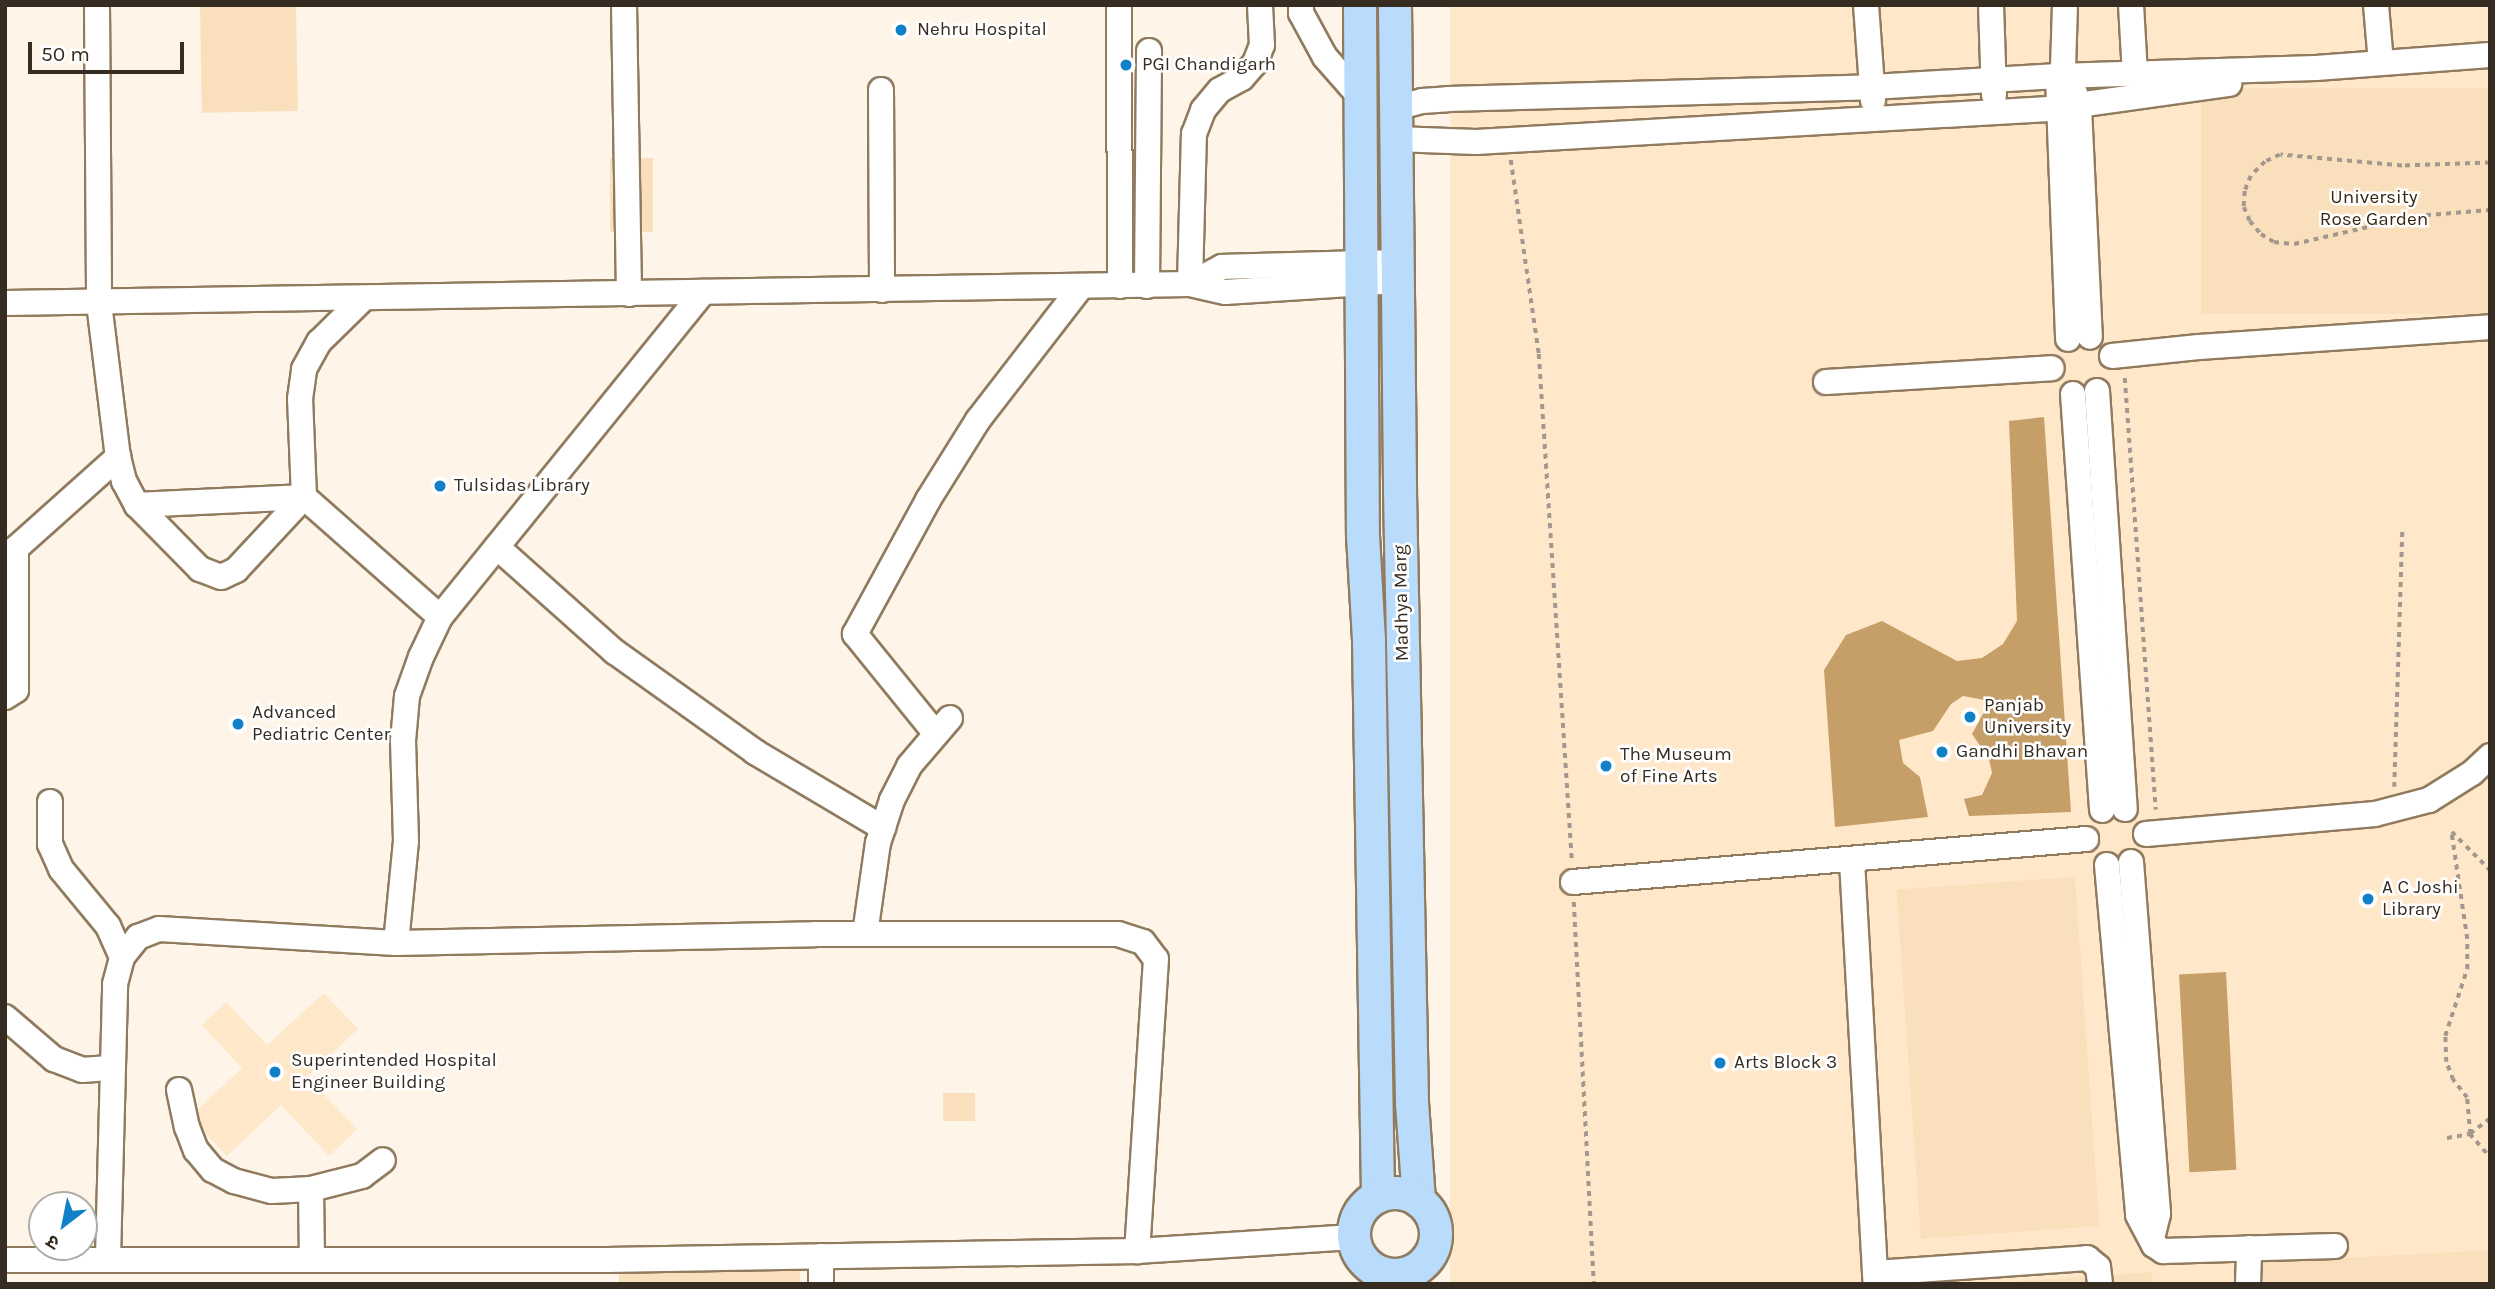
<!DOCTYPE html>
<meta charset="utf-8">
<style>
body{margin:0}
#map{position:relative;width:2495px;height:1289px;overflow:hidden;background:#fef4e8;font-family:Karla,"Noto Sans Devanagari",sans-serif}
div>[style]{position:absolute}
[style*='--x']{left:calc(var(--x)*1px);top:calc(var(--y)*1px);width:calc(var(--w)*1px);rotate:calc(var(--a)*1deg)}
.built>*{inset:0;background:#ffe7c9;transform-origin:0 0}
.green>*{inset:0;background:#fadfbc;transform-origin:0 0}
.water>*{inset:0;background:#c69e68;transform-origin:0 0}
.path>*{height:3.5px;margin-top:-1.75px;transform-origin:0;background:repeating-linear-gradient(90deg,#a2988d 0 5px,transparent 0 10px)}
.roads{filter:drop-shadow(2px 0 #917b5f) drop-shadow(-2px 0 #917b5f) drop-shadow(0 2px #917b5f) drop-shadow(0 -2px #917b5f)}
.minor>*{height:24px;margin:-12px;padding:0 12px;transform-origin:12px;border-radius:12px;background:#fff}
.major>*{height:32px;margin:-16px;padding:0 16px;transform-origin:16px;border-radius:16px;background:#b9dcfc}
.major>.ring{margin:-16px;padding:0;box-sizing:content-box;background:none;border:32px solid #b9dcfc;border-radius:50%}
.dots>*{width:19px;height:19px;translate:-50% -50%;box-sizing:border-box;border:4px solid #fff;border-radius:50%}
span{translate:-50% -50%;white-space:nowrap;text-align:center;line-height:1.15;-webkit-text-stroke:5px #fff;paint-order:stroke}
.poi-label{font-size:19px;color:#362c21}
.left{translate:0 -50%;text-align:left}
.park-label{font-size:19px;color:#39270f}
.street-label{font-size:19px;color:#362c21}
.frame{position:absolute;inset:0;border:7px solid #362c21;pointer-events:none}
.north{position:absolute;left:28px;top:1191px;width:70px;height:70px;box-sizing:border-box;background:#fff;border:2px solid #afaba6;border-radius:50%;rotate:212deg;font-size:19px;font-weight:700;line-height:28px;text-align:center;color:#362c21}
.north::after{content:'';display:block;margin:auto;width:24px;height:32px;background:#127fc9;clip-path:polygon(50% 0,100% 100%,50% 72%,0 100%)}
.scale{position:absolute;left:28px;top:42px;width:156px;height:32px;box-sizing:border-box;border:4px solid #362c21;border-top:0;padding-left:9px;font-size:21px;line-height:24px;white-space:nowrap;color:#362c21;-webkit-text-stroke:5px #fff;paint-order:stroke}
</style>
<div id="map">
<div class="built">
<i style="left:1450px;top:5px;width:1040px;height:1279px"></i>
<i style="clip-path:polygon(324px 993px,358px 1029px,307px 1077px,357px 1129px,329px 1156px,281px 1105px,227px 1156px,190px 1117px,242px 1068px,202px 1025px,226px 1002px,267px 1045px)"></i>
</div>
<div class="green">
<i style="left:296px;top:5px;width:106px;height:96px;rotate:89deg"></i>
<i style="left:2490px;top:88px;width:226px;height:289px;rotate:90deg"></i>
<i style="left:610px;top:158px;width:43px;height:74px"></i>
<i style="left:2075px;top:877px;width:350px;height:179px;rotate:86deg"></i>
<i style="left:943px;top:1093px;width:32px;height:28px"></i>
<i style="clip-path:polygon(2490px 1250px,2490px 1284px,2254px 1284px,2252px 1263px)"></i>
<i style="left:619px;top:1269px;width:181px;height:15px"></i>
<i style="clip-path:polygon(2152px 1272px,2153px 1284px,1982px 1284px)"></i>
</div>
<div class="water">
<i style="clip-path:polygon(2044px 417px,2071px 812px,1969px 816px,1964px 799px,1982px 795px,1992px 773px,1989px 759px,1972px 734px,1990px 701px,1963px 696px,1951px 704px,1933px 731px,1899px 740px,1903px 763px,1920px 777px,1928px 817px,1835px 827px,1824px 670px,1846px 635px,1882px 621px,1957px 661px,1982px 658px,2003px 644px,2017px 621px,2009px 421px)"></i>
<i style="left:2226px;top:972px;width:198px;height:47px;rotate:87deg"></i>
</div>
<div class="path">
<i style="--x:1511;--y:160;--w:196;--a:81.8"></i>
<i style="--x:1539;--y:354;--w:507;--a:86.27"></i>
<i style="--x:2490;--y:163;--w:88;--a:178"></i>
<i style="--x:2402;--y:166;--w:122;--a:-174.8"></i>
<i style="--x:2280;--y:155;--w:17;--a:155"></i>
<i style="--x:2265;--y:162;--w:20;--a:135"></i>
<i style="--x:2251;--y:176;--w:16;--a:112"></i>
<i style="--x:2245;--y:191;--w:16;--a:94"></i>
<i style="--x:2244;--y:207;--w:15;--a:67"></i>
<i style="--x:2250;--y:221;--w:17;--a:50"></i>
<i style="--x:2261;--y:234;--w:15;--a:32"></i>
<i style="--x:2274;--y:242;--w:20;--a:6"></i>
<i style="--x:2294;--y:244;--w:125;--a:-12.9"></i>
<i style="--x:2416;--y:216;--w:74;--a:-4.6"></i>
<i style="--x:2125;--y:378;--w:433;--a:85.9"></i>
<i style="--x:2394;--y:787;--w:258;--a:-88.2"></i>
<i style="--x:2452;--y:832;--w:54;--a:45"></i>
<i style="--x:1574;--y:902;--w:383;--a:87"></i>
<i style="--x:2490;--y:1119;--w:25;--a:143"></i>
<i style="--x:2470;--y:1134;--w:30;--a:49"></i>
<i style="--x:2447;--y:1138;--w:23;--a:-10"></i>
<i style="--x:2470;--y:1134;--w:36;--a:-95"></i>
<i style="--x:2467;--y:1098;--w:23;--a:-128"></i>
<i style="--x:2453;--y:1080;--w:19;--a:-111"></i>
<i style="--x:2446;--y:1062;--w:26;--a:-92"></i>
<i style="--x:2445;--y:1036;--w:71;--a:-71.8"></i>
<i style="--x:2467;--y:969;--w:30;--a:-90"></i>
<i style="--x:2467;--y:939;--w:109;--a:-98.4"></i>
</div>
<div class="roads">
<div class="minor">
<i style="--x:97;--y:5;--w:298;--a:89.6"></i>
<i style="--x:99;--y:303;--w:155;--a:83"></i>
<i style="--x:118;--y:457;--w:25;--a:76"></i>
<i style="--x:124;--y:481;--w:27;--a:62"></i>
<i style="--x:137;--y:505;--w:90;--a:45.5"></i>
<i style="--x:200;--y:569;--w:22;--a:21"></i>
<i style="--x:221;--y:577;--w:17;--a:-25"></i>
<i style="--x:236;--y:570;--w:100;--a:-47"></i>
<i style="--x:304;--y:497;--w:98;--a:-92.3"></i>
<i style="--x:300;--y:399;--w:30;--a:-82"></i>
<i style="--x:304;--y:369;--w:31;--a:-61"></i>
<i style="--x:319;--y:342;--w:63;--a:-44.4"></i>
<i style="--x:624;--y:5;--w:289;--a:89"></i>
<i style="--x:1119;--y:5;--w:281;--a:89.8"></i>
<i style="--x:1301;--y:5;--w:8;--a:90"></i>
<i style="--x:1301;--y:13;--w:50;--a:61.4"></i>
<i style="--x:1325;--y:57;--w:53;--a:48.8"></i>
<i style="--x:1866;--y:5;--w:96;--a:85.8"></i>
<i style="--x:1991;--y:5;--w:90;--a:88.1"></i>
<i style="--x:2065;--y:5;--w:62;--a:91.8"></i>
<i style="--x:2063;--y:67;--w:10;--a:119"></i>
<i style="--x:2058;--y:76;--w:263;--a:87.8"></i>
<i style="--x:2131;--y:5;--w:70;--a:86.7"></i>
<i style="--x:2376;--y:5;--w:58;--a:85.1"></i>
<i style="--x:881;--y:90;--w:200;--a:89.7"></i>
<i style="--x:2075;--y:93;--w:15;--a:74"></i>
<i style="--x:2079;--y:107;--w:230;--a:87.3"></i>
<i style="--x:1396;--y:108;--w:27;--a:-15"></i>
<i style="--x:1422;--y:101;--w:26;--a:-4"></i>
<i style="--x:1448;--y:99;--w:424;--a:-1.6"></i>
<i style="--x:1872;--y:87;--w:186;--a:-3.4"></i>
<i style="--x:2058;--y:76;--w:258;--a:-1.8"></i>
<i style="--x:2316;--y:68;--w:174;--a:-4.3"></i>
<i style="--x:1395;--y:139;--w:81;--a:2.1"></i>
<i style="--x:1476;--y:142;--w:574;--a:-3.3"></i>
<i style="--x:2049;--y:109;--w:182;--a:-7.9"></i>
<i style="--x:1190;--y:284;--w:150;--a:-88.5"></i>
<i style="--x:1194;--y:134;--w:26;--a:-69"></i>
<i style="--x:1203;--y:110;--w:26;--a:-50"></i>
<i style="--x:1220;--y:90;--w:25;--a:-29"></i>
<i style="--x:1242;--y:78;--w:20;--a:-49"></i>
<i style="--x:1255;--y:63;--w:19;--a:-69"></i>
<i style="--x:1262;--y:45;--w:40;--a:-92.9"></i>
<i style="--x:1190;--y:284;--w:36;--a:-28"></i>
<i style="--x:1222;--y:267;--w:175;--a:-1.6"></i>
<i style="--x:1147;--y:286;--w:235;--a:-89.5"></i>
<i style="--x:5;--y:303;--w:1185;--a:-0.92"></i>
<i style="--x:1190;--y:284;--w:36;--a:13"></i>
<i style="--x:1225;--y:292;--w:172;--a:-3.7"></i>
<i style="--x:2112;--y:356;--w:87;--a:-5.9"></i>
<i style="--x:2199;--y:347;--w:292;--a:-3.9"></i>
<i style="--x:1826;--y:382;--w:226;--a:-3.5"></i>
<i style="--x:2097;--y:391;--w:419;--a:86.2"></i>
<i style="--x:2073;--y:394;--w:417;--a:86"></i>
<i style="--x:137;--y:505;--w:167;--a:-2.7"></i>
<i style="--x:304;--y:497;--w:181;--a:41.4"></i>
<i style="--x:497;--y:547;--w:158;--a:41.7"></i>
<i style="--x:615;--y:652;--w:172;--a:35.5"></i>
<i style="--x:755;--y:752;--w:149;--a:30.7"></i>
<i style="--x:5;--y:558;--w:152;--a:-41.8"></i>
<i style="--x:5;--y:697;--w:13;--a:-32"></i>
<i style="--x:16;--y:690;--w:142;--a:-90"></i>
<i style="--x:936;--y:734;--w:129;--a:-129"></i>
<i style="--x:855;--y:634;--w:153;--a:-61.4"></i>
<i style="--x:928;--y:500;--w:94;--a:-58"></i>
<i style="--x:978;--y:420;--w:167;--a:-52.3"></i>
<i style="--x:50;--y:802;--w:42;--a:90"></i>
<i style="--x:50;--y:844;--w:27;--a:66"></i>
<i style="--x:61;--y:869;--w:74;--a:50.5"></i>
<i style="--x:108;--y:926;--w:34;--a:66"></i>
<i style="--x:2146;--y:834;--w:230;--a:-5"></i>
<i style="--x:2375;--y:814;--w:56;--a:-14.5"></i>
<i style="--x:2429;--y:800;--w:51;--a:-32.1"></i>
<i style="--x:2472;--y:773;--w:25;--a:-43"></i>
<i style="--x:1852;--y:861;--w:424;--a:86.8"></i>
<i style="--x:2131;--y:862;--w:353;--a:85.6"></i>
<i style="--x:2158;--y:1214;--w:25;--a:104"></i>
<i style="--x:2107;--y:865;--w:351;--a:84.9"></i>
<i style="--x:2138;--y:1215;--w:34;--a:62"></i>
<i style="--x:2154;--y:1245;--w:11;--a:34"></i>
<i style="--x:2163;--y:1251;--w:172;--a:-1.7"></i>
<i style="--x:1573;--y:882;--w:515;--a:-4.79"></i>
<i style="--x:865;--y:934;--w:92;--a:-81.9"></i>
<i style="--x:878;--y:843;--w:45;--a:-72"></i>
<i style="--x:892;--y:800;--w:38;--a:-63"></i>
<i style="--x:909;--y:766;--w:63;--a:-49.5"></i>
<i style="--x:396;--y:943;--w:102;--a:-84.4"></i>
<i style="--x:406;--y:841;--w:100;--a:-91.7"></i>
<i style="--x:403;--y:741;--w:45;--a:-84.9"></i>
<i style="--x:407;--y:696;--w:41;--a:-70.3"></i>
<i style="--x:421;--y:657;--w:44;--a:-64.6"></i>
<i style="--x:440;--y:617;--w:418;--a:-51"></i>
<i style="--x:5;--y:1017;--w:65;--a:40.6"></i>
<i style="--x:54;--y:1059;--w:30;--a:21"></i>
<i style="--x:82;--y:1070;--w:31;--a:-4"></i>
<i style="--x:179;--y:1090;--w:38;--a:78"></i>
<i style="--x:187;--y:1127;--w:25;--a:69"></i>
<i style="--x:196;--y:1150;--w:26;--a:50"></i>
<i style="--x:213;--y:1170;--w:24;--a:28"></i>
<i style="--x:234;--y:1181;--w:39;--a:15"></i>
<i style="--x:272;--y:1191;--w:39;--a:-3"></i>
<i style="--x:108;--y:1258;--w:274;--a:-88.5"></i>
<i style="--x:115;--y:984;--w:28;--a:-75"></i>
<i style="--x:122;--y:957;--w:26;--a:-51"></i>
<i style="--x:138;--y:937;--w:22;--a:-21"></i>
<i style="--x:159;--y:929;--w:237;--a:3.4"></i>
<i style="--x:396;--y:943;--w:419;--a:-1.2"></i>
<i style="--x:815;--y:934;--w:303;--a:0"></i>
<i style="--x:1118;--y:934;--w:26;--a:18"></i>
<i style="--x:1143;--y:942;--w:21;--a:53"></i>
<i style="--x:1156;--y:959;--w:293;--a:93.7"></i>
<i style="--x:5;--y:1260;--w:602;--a:0"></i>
<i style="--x:607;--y:1260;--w:530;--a:-0.97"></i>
<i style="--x:1137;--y:1251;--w:216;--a:-3.7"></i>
<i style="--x:312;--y:1260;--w:71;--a:-90.8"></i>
<i style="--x:311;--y:1189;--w:53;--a:-14.3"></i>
<i style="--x:362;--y:1176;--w:26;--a:-37"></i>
<i style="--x:1875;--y:1273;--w:213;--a:-4"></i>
<i style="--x:2087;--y:1258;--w:14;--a:39"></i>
<i style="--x:2098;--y:1267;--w:17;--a:83"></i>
<i style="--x:821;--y:1284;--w:28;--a:-90"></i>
<i style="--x:2248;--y:1284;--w:36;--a:-88"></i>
</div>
<div class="major">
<i style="--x:1360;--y:5;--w:531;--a:89.68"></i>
<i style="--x:1363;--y:536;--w:104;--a:86.7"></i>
<i style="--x:1369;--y:640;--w:557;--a:89.07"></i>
<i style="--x:1395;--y:5;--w:487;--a:89.4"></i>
<i style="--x:1400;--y:492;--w:611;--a:88.87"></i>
<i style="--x:1412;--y:1103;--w:98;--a:85.9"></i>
<i class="ring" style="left:1354px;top:1193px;width:50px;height:50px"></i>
</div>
</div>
<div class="dots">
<i style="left:901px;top:30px;background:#127fc9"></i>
<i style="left:1126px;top:65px;background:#127fc9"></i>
<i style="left:440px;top:486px;background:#127fc9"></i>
<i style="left:1970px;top:717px;background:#127fc9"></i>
<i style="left:238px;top:724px;background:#127fc9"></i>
<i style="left:1942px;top:752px;background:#127fc9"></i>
<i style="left:1606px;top:766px;background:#127fc9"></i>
<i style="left:2368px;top:899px;background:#127fc9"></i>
<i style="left:1720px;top:1063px;background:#127fc9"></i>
<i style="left:275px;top:1072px;background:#127fc9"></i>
</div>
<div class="poi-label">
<span class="left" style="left:917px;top:30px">Nehru Hospital</span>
<span class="left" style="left:1142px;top:65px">PGI Chandigarh</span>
<span class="left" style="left:454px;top:486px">Tulsidas Library</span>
<span class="left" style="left:1984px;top:717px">Panjab<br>University</span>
<span class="left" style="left:252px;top:724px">Advanced<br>Pediatric Center</span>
<span class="left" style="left:1956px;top:752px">Gandhi Bhavan</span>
<span class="left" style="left:1620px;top:766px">The Museum<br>of Fine Arts</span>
<span class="left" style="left:2382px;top:899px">A C Joshi<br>Library</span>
<span class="left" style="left:291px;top:1072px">Superintended Hospital<br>Engineer Building</span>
<span class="left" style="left:1734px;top:1063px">Arts Block 3</span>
</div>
<div class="park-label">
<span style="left:2374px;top:209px">University<br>Rose Garden</span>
</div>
<div class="street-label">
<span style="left:1402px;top:603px;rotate:-91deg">Madhya Marg</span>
</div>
<div class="frame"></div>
<div class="north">उ</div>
<div class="scale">50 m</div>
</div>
